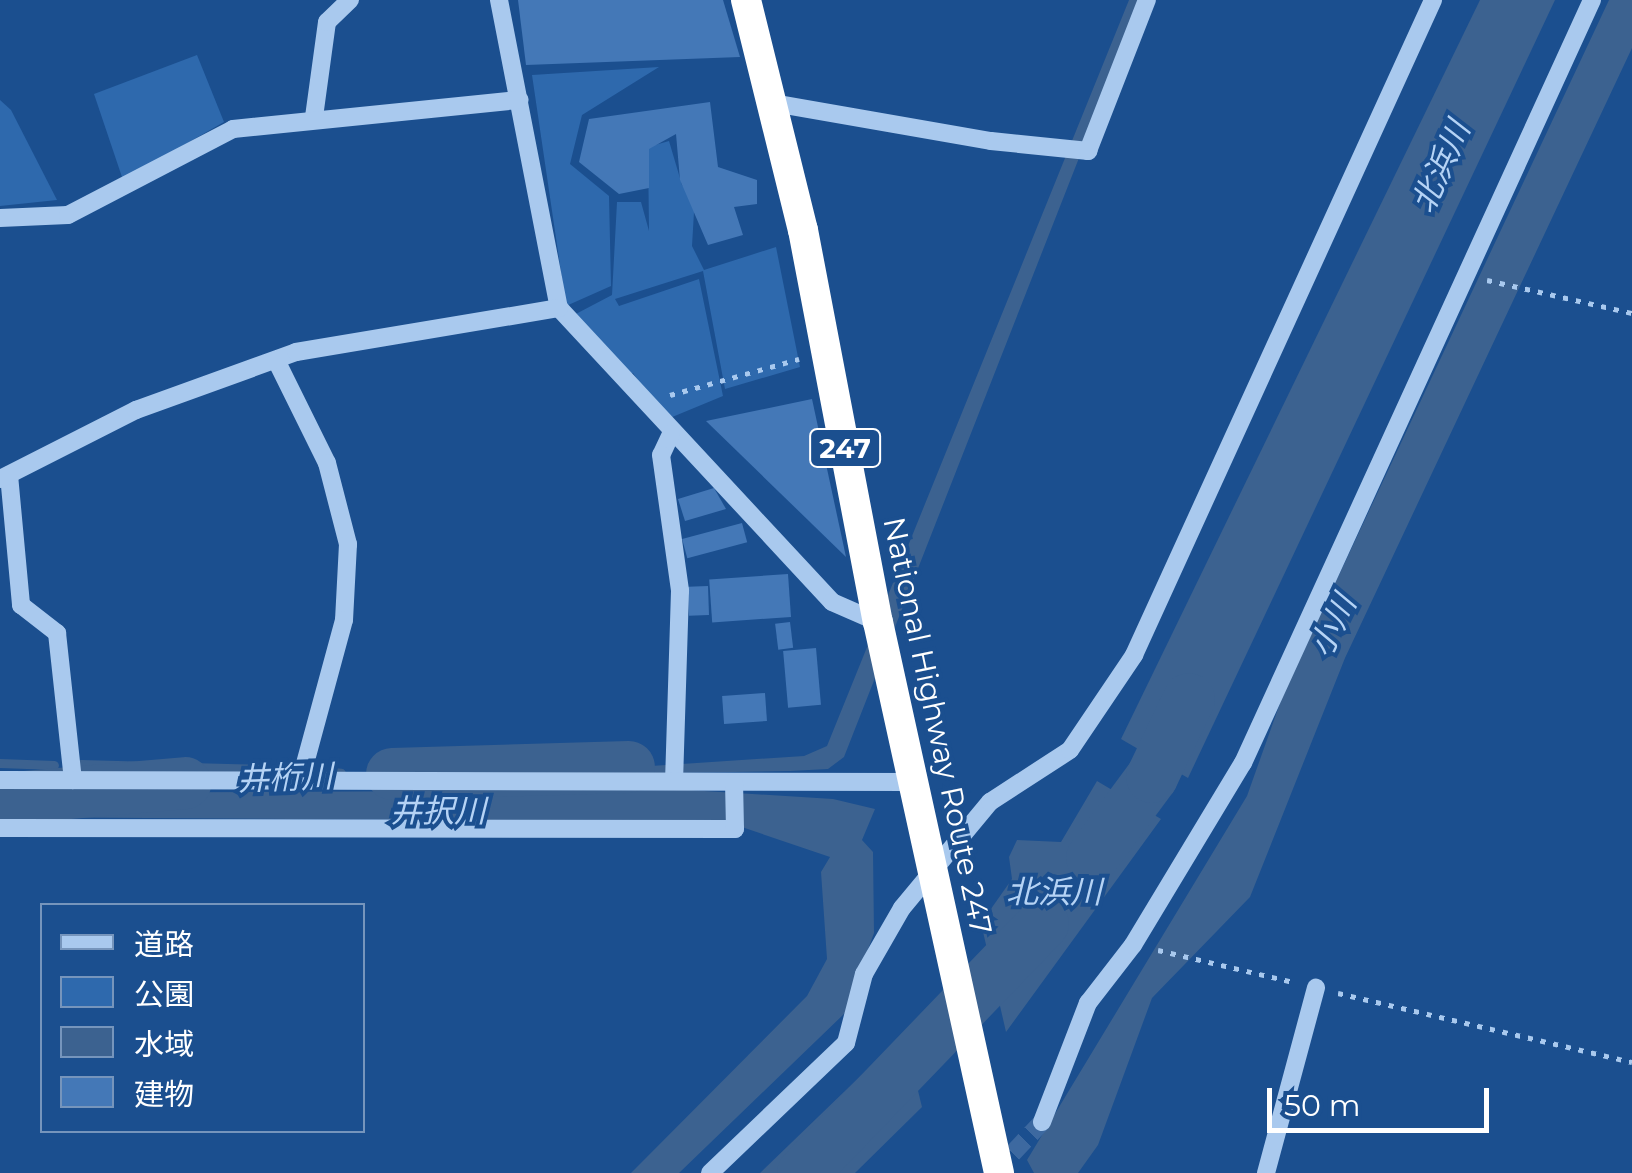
<!DOCTYPE html>
<meta charset="utf-8">
<style>
body{margin:0}
#map{position:relative;width:1632px;height:1173px;overflow:hidden;background:#1b4f8f;font-family:Montserrat,"Noto Sans JP",sans-serif}
div>[style]{position:absolute}
[style*='--x']{left:calc(var(--x)*1px);top:calc(var(--y)*1px);width:calc(var(--w)*1px);rotate:calc(var(--a)*1deg)}
.green>*{inset:0;background:#2e69ad}
.water>*{inset:0;background:#3c6290}
.stream>*{height:9px;margin:-4.5px;padding:0 4.5px;transform-origin:4.5px;border-radius:4.5px;background:#3c6290}
.river>*{height:52px;margin:-26px;padding:0 26px;transform-origin:26px;border-radius:26px;background:#3c6290}
.building>*{inset:0;background:#4478b7;transform-origin:0 0}
.minor-tunnel>*{height:18px;margin-top:-9px;transform-origin:0;background:repeating-linear-gradient(90deg,#3d69a0 0 18px,transparent 0 27px)}
.path>*{height:5px;margin-top:-2.5px;transform-origin:0;background:repeating-linear-gradient(90deg,#a9c9ee 0 5px,transparent 0 13px)}
.minor>*{height:18px;margin:-9px;padding:0 9px;transform-origin:9px;border-radius:9px;background:#a9c9ee}
.highway>*{height:30px;margin:-15px;padding:0 15px;transform-origin:15px;border-radius:15px;background:#fff}
span{translate:-50% -50%;white-space:nowrap;text-align:center;line-height:1.15;-webkit-text-stroke:8px #1b4f8f;paint-order:stroke}
.shield-label span{padding:2px 8px;background:#1b4f8f;border:2px solid;border-radius:8px;-webkit-text-stroke-width:0}
.shield-label{font-size:28px;color:#fff;font-weight:700}
.street-label{font-size:30px;color:#fff}
.water-label{font-size:32px;color:#b5d3f5;font-style:italic}
.legend{position:absolute;left:40px;top:903px;width:325px;height:230px;box-sizing:border-box;background:#1b4f8f;border:2px solid #7695bc;margin:0;padding:12px 18px;list-style:none;font-size:30px;color:#fff}
.legend li{display:flex;align-items:center;gap:20px;height:50px}
.legend b{width:50px;border:2px solid #7695bc}
.scale{position:absolute;left:1267px;top:1088px;width:222px;height:45px;box-sizing:border-box;border:5px solid #fff;border-top:0;padding-left:12px;font-size:30px;line-height:35px;white-space:nowrap;color:#fff;-webkit-text-stroke:8px #1b4f8f;paint-order:stroke}
</style>
<div id="map">
<div class="green">
<i style="clip-path:polygon(197px 55px,224px 122px,123px 180px,94px 94px)"></i>
<i style="clip-path:polygon(659px 67px,582px 115px,570px 164px,609px 196px,611px 286px,566px 306px,532px 75px)"></i>
<i style="clip-path:polygon(0 100px,11px 110px,57px 200px,0 206px)"></i>
<i style="clip-path:polygon(669px 141px,682px 185px,695px 195px,692px 246px,704px 270px,776px 247px,800px 367px,725px 389px,703px 271px,615px 299px,619px 306px,699px 279px,723px 396px,665px 420px,633px 373px,625px 377px,572px 316px,612px 295px,617px 202px,641px 202px,649px 231px,648px 147px)"></i>
</div>
<div class="water">
<i style="clip-path:polygon(1129px 0,1141px 0,844px 757px,828px 769px,790px 771px,498px 776px,804px 756px,827px 746px)"></i>
<i style="clip-path:polygon(1480px 0,1555px 0,1188px 778px,1121px 739px)"></i>
<i style="clip-path:polygon(1609px 0,1632px 0,1632px 48px,1345px 658px,1250px 897px,1152px 998px,1098px 1145px,1078px 1173px,1034px 1173px,1027px 1160px,1247px 796px,1284px 692px)"></i>
<i style="clip-path:polygon(1097px 781px,1161px 819px,1006px 1032px,981px 923px,1012px 879px,1009px 857px,1017px 840px,1061px 842px)"></i>
<i style="clip-path:polygon(689px 790px,833px 799px,875px 809px,862px 840px,873px 852px,874px 933px,845px 1013px,679px 1173px,631px 1173px,807px 996px,827px 959px,821px 872px,830px 857px,727px 822px,0 817px,0 793px)"></i>
<i style="clip-path:polygon(904px 1034px,922px 1107px,855px 1173px,760px 1173px)"></i>
</div>
<div class="stream">
<i style="--x:0;--y:763;--w:54;--a:2.1"></i>
<i style="--x:81;--y:764;--w:209;--a:1.6"></i>
<i style="--x:320;--y:771;--w:21;--a:5"></i>
</div>
<div class="river">
<i style="--x:392;--y:774;--w:237;--a:-1.7"></i>
<i style="--x:0;--y:799;--w:186;--a:-4.9"></i>
<i style="--x:1092;--y:858;--w:101;--a:-53.5"></i>
<i style="--x:1152;--y:777;--w:86;--a:-64.6"></i>
<i style="--x:803;--y:1173;--w:346;--a:-46.1"></i>
</div>
<div class="building">
<i style="clip-path:polygon(518px 0,723px 0,740px 57px,526px 65px)"></i>
<i style="clip-path:polygon(710px 102px,718px 167px,757px 180px,757px 204px,734px 207px,743px 235px,708px 245px,680px 180px,676px 134px,649px 149px,649px 188px,619px 194px,579px 162px,589px 119px)"></i>
<i style="clip-path:polygon(812px 399px,846px 557px,706px 421px)"></i>
<i style="clip-path:polygon(714px 488px,726px 509px,685px 521px,678px 499px)"></i>
<i style="left:742px;top:523px;width:20px;height:62px;rotate:75deg"></i>
<i style="left:788px;top:574px;width:43px;height:79px;rotate:86deg"></i>
<i style="left:708px;top:586px;width:29px;height:20px;rotate:88deg"></i>
<i style="left:790px;top:622px;width:26px;height:15px;rotate:83deg"></i>
<i style="left:816px;top:648px;width:57px;height:33px;rotate:85deg"></i>
<i style="left:765px;top:693px;width:28px;height:43px;rotate:86deg"></i>
</div>
<div class="minor-tunnel">
<i style="--x:994;--y:1173;--w:70;--a:-46.7"></i>
</div>
<div class="path">
<i style="--x:1487;--y:280;--w:149;--a:12.8"></i>
<i style="--x:670;--y:395;--w:134;--a:-15.6"></i>
<i style="--x:1158;--y:950;--w:139;--a:13.3"></i>
<i style="--x:1338;--y:993;--w:302;--a:13.2"></i>
</div>
<div class="minor">
<i style="--x:499;--y:0;--w:314;--a:79"></i>
<i style="--x:559;--y:308;--w:401;--a:47.1"></i>
<i style="--x:832;--y:602;--w:50;--a:23.5"></i>
<i style="--x:773;--y:103;--w:221;--a:9.9"></i>
<i style="--x:991;--y:141;--w:98;--a:5.9"></i>
<i style="--x:1088;--y:151;--w:162;--a:-68.7"></i>
<i style="--x:314;--y:117;--w:96;--a:-82.2"></i>
<i style="--x:327;--y:22;--w:32;--a:-44"></i>
<i style="--x:0;--y:218;--w:68;--a:-2.5"></i>
<i style="--x:68;--y:215;--w:186;--a:-27.5"></i>
<i style="--x:233;--y:129;--w:288;--a:-5.8"></i>
<i style="--x:276;--y:360;--w:115;--a:63.7"></i>
<i style="--x:327;--y:463;--w:84;--a:75.5"></i>
<i style="--x:348;--y:544;--w:76;--a:93"></i>
<i style="--x:344;--y:620;--w:164;--a:105.2"></i>
<i style="--x:671;--y:434;--w:23;--a:115"></i>
<i style="--x:661;--y:455;--w:137;--a:82"></i>
<i style="--x:680;--y:591;--w:190;--a:91.8"></i>
<i style="--x:9;--y:475;--w:131;--a:84.7"></i>
<i style="--x:21;--y:605;--w:46;--a:37.9"></i>
<i style="--x:57;--y:633;--w:148;--a:83.8"></i>
<i style="--x:0;--y:479;--w:153;--a:-26.9"></i>
<i style="--x:136;--y:410;--w:170;--a:-19.9"></i>
<i style="--x:296;--y:352;--w:267;--a:-9.5"></i>
<i style="--x:0;--y:780;--w:914;--a:0.13"></i>
<i style="--x:0;--y:828;--w:735;--a:0.08"></i>
<i style="--x:735;--y:829;--w:47;--a:-91.2"></i>
<i style="--x:1042;--y:1122;--w:128;--a:-68.9"></i>
<i style="--x:1088;--y:1003;--w:73;--a:-52.2"></i>
<i style="--x:1133;--y:945;--w:213;--a:-58.9"></i>
<i style="--x:1243;--y:763;--w:839;--a:-65.42"></i>
<i style="--x:710;--y:1173;--w:188;--a:-43.7"></i>
<i style="--x:846;--y:1043;--w:71;--a:-75.4"></i>
<i style="--x:864;--y:974;--w:76;--a:-60.1"></i>
<i style="--x:902;--y:908;--w:138;--a:-50.3"></i>
<i style="--x:990;--y:802;--w:95;--a:-33"></i>
<i style="--x:1070;--y:750;--w:115;--a:-56"></i>
<i style="--x:1134;--y:655;--w:720;--a:-65.46"></i>
<i style="--x:1266;--y:1173;--w:192;--a:-74.9"></i>
</div>
<div class="highway">
<i style="--x:746;--y:0;--w:237;--a:76.1"></i>
<i style="--x:803;--y:230;--w:399;--a:79.2"></i>
<i style="--x:878;--y:622;--w:564;--a:77.61"></i>
</div>
<div class="shield-label">
<span style="left:845px;top:448px">247</span>
</div>
<div class="street-label">
<span style="left:937px;top:726px;rotate:78deg">National Highway Route 247</span>
</div>
<div class="water-label">
<span style="left:1441px;top:167px;rotate:-66deg">北浜川</span>
<span style="left:1333px;top:626px;rotate:-64deg">小川</span>
<span style="left:285px;top:778px;rotate:-2deg">井桁川</span>
<span style="left:438px;top:811px">井択川</span>
<span style="left:1054px;top:892px">北浜川</span>
</div>
<ul class="legend">
<li><b style="height:12px;background:#a9c9ee"></b>道路</li>
<li><b style="height:28px;background:#2e69ad"></b>公園</li>
<li><b style="height:28px;background:#3c6290"></b>水域</li>
<li><b style="height:28px;background:#4478b7"></b>建物</li>
</ul>
<div class="scale">50 m</div>
</div>
